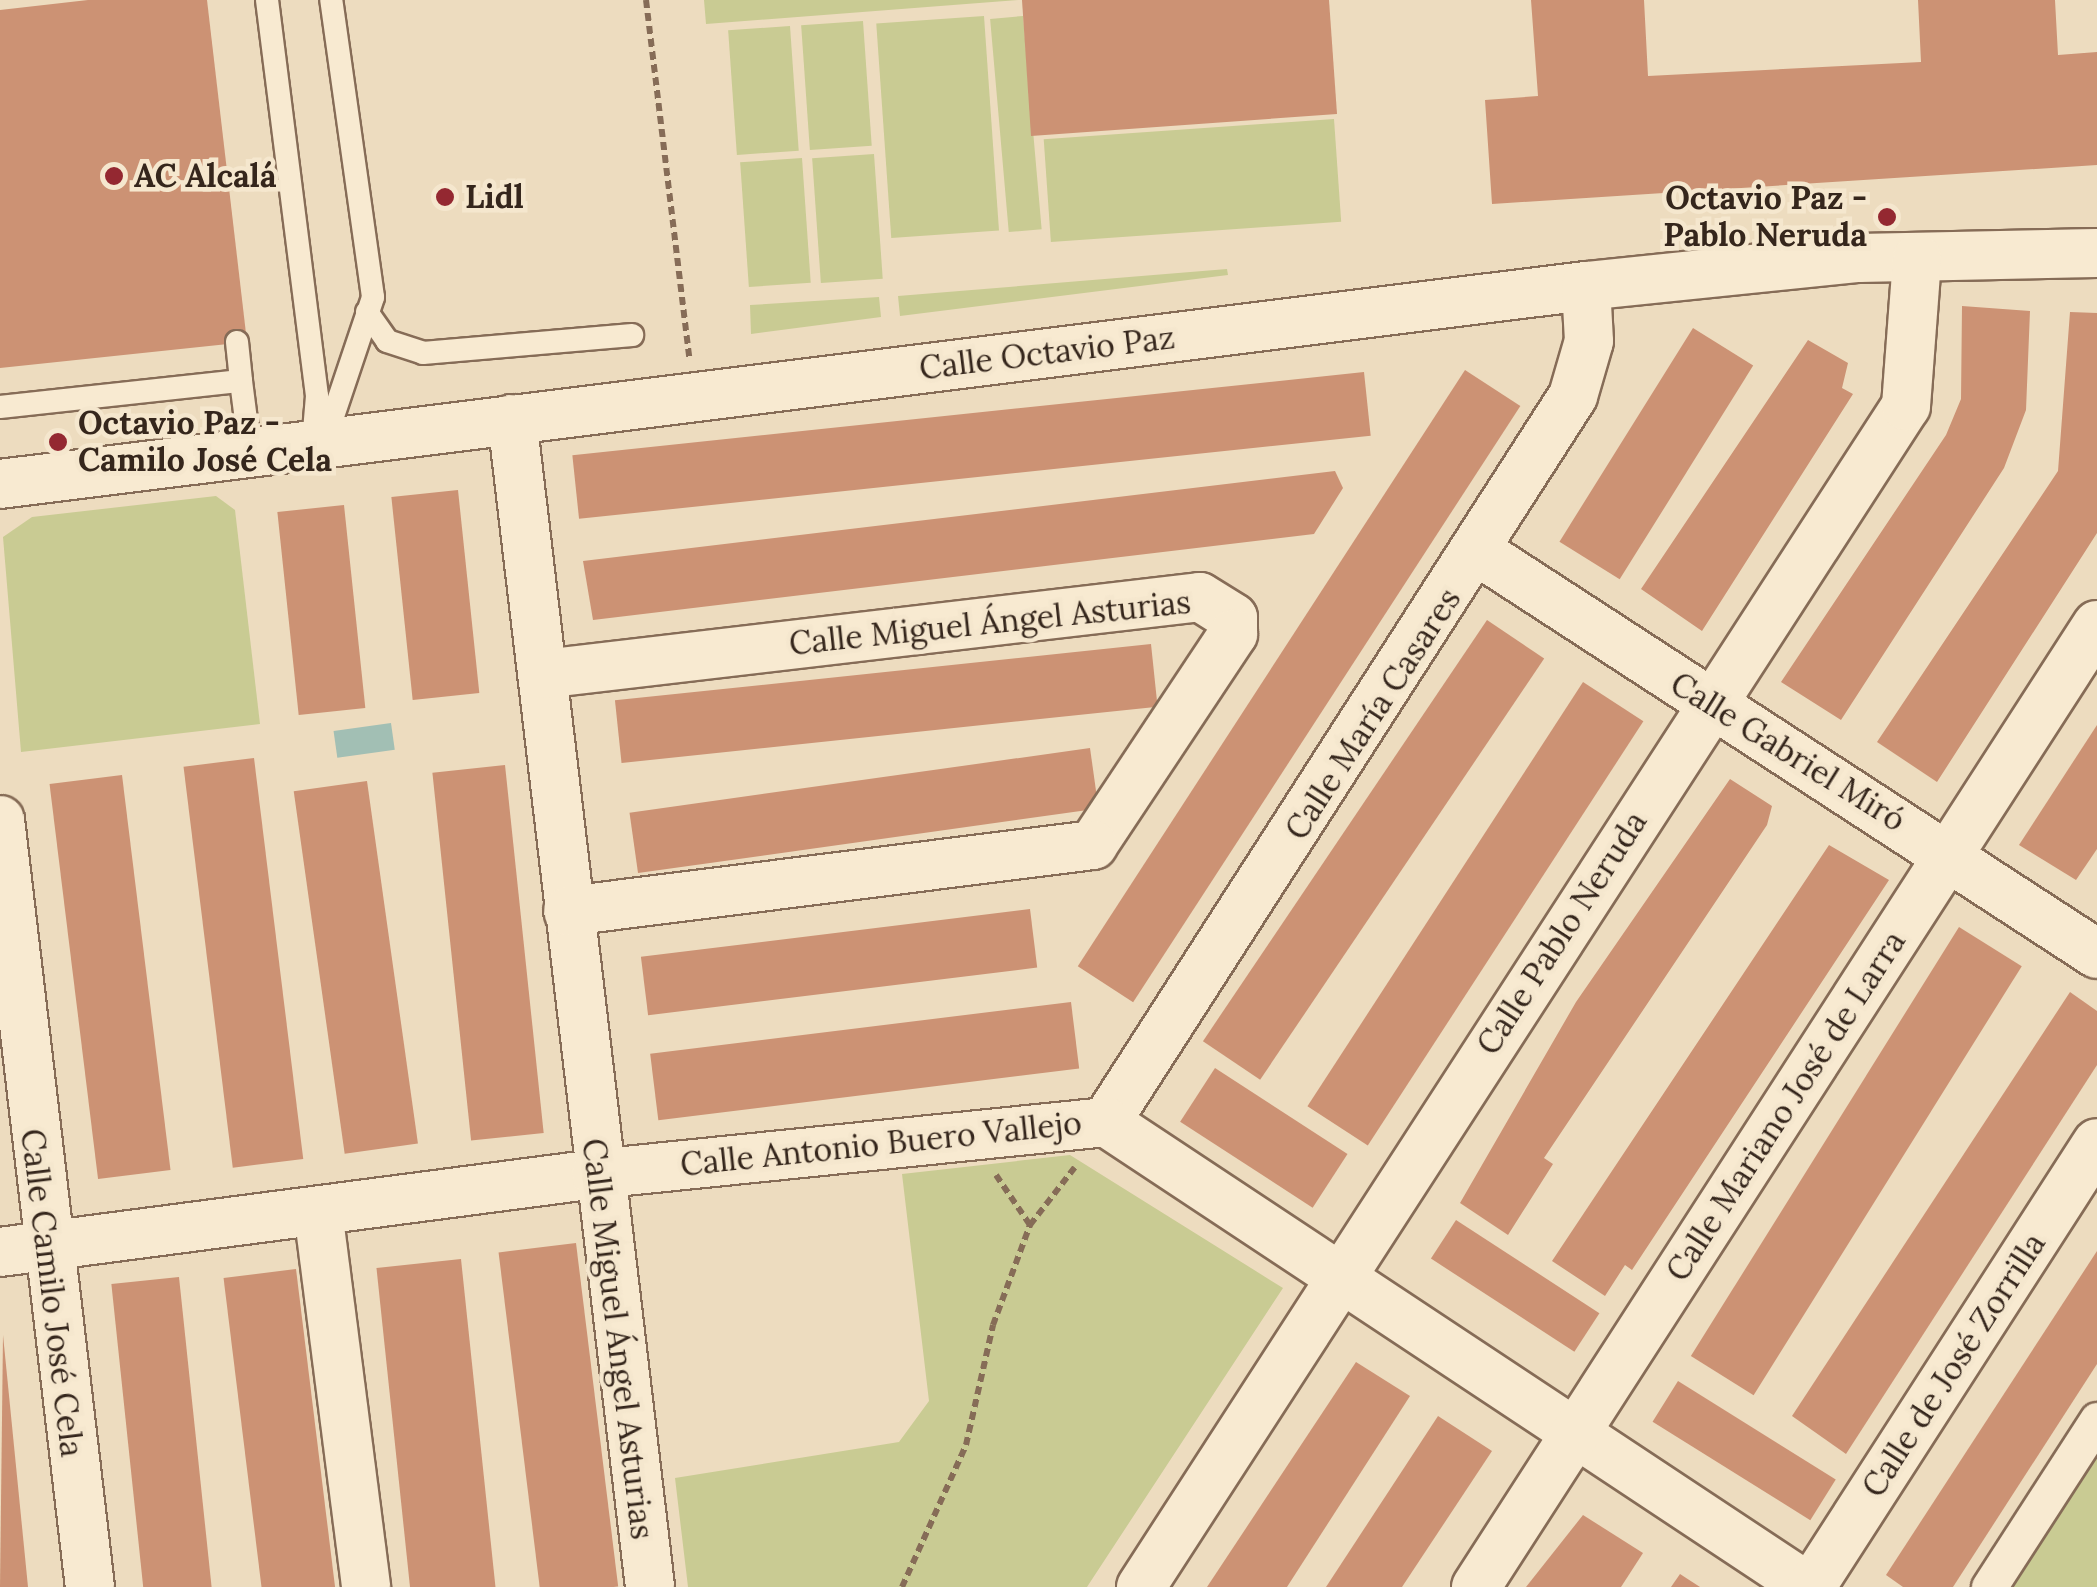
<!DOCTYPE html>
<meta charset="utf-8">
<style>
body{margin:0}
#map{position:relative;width:2097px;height:1587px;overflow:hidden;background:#eddcbf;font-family:Lora,serif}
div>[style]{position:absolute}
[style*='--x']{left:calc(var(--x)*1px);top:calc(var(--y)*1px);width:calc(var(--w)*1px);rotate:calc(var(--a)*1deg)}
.green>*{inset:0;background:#c9cb93;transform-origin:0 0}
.water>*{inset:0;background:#a2bfb4;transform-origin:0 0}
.building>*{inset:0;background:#cc9274;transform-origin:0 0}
.path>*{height:6px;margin-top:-3px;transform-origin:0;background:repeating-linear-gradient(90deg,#866c57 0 8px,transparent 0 13px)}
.roads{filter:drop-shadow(2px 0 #866c57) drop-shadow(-2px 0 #866c57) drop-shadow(0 2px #866c57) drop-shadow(0 -2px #866c57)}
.service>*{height:22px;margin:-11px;padding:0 11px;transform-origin:11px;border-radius:11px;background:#f8ead1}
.pedestrian>*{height:35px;margin:-17.5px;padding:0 17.5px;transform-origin:17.5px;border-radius:17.5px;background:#f8ead1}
.minor>*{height:48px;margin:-24px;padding:0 24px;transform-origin:24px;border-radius:24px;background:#f8ead1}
.dots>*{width:28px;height:28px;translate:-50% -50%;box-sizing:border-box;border:5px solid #f5e7ce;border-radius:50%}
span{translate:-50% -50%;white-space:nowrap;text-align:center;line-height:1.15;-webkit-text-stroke:9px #f5e7ce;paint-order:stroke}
.poi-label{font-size:32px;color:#35261c;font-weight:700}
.left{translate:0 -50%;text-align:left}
.right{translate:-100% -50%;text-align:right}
.street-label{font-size:32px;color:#35261c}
</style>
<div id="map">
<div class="green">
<i style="clip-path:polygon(704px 0,1018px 0,706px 24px)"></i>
<i style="left:984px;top:16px;width:215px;height:108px;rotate:86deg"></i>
<i style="left:1023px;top:16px;width:214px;height:33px;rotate:85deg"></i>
<i style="left:863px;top:21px;width:125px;height:62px;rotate:86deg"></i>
<i style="left:790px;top:26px;width:125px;height:62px;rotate:86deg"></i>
<i style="left:1334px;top:119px;width:103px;height:291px;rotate:86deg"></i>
<i style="left:874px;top:154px;width:125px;height:62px;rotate:86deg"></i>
<i style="left:802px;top:158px;width:125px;height:62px;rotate:86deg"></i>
<i style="clip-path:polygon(1227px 269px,1228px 275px,900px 316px,898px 296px)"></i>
<i style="clip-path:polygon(879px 297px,881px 317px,751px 334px,750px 305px)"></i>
<i style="clip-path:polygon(216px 496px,235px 510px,260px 724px,21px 752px,3px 537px,32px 517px)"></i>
<i style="clip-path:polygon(1070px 1155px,1283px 1288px,1087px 1587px,688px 1587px,675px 1478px,899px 1442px,929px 1401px,902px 1174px)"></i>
<i style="clip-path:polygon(2097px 1457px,2097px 1587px,2012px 1587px)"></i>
</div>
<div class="water">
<i style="left:391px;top:723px;width:27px;height:58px;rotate:82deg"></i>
</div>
<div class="building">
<i style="clip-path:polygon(88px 0,207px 0,247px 342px,0 368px,0 10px)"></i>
<i style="clip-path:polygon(1022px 0,1329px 0,1337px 114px,1031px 136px)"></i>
<i style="clip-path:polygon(1531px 0,1644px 0,1648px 76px,1921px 62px,1918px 0,2055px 0,2058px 55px,2097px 52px,2097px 165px,1492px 204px,1485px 100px,1538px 96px)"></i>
<i style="clip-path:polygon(1962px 306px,2030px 311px,2026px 410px,2004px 468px,1841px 720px,1781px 682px,1946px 435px,1961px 399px)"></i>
<i style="clip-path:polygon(2070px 312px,2097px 313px,2097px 533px,1937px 782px,1877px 742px,2058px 471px)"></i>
<i style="left:1693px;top:328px;width:71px;height:252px;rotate:32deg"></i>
<i style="clip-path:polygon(1808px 340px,1848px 363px,1842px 388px,1853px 394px,1702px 631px,1641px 589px)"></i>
<i style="left:1465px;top:370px;width:66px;height:711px;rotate:33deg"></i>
<i style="left:1364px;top:372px;width:64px;height:796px;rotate:84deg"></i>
<i style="clip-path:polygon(1335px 471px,1343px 488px,1314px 534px,593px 620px,583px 561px)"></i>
<i style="left:458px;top:490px;width:204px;height:67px;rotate:84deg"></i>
<i style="left:344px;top:505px;width:204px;height:67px;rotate:84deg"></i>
<i style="left:1487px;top:620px;width:69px;height:508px;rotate:34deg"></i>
<i style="left:1151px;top:644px;width:63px;height:539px;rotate:84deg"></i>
<i style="left:1583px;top:682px;width:72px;height:506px;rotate:33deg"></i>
<i style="clip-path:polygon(2097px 725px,2097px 849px,2076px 880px,2019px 845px)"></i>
<i style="left:1090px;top:748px;width:61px;height:465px;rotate:82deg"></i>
<i style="left:254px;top:758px;width:404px;height:71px;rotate:83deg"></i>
<i style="left:505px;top:765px;width:370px;height:73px;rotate:84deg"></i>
<i style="left:122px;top:775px;width:398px;height:73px;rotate:83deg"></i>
<i style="clip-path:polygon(1730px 779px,1772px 806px,1767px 825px,1544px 1158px,1553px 1164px,1508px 1235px,1460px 1203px,1576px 1002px)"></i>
<i style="left:367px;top:781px;width:366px;height:74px;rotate:82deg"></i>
<i style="clip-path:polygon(1829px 845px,1889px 880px,1632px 1270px,1625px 1265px,1605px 1296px,1552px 1261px)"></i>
<i style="left:1030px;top:909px;width:59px;height:392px;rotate:83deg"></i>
<i style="left:1959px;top:927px;width:74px;height:506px;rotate:32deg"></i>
<i style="clip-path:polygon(2070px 992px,2097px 1011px,2097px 1065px,1846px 1454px,1792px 1416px)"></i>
<i style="left:1071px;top:1002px;width:67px;height:424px;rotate:83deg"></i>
<i style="left:1215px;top:1068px;width:158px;height:64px;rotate:33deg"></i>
<i style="left:1456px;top:1220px;width:171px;height:46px;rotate:33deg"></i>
<i style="left:576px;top:1243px;width:346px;height:78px;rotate:83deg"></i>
<i style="clip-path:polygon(2097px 1251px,2097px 1364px,1953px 1587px,1903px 1587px,1886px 1575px)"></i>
<i style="left:461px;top:1259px;width:330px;height:85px;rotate:84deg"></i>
<i style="left:296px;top:1269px;width:321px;height:73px;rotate:83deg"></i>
<i style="left:179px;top:1277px;width:312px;height:68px;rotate:84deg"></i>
<i style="clip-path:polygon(3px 1335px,28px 1587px,0 1587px)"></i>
<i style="clip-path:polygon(1356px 1362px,1410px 1396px,1287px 1587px,1207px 1587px)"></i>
<i style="left:1678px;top:1381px;width:186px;height:48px;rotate:32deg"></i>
<i style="clip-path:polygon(1438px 1416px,1492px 1451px,1402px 1587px,1326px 1587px)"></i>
<i style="clip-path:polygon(1583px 1515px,1643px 1553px,1621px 1587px,1526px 1587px)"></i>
<i style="clip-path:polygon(1680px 1574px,1700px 1587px,1671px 1587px)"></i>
</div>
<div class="path">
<i style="--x:646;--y:0;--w:360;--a:83.1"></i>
<i style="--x:996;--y:1175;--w:60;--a:55.8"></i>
<i style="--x:902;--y:1587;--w:156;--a:-65.7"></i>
<i style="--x:966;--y:1445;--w:123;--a:-77.3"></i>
<i style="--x:993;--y:1325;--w:107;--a:-69.7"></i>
<i style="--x:1030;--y:1225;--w:73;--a:-52.2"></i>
</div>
<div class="roads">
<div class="service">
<i style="--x:267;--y:0;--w:399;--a:82.8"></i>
<i style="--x:317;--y:396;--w:47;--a:94.9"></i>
<i style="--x:367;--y:312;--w:35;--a:55"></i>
<i style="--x:387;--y:341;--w:38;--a:18"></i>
<i style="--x:423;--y:353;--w:210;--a:-4.9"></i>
<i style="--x:237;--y:342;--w:39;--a:84"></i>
<i style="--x:0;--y:407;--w:242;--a:-6.2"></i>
<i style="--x:241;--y:381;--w:71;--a:82.7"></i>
<i style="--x:324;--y:443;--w:154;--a:-71.4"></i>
<i style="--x:373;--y:297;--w:300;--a:-98"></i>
</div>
<div class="pedestrian">
<i style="--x:1989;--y:1587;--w:199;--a:-57.1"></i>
</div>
<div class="minor">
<i style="--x:512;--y:419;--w:1176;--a:83.26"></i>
<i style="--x:0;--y:484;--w:1598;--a:-7.12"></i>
<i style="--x:1586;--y:286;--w:274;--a:-5.9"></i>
<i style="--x:1859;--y:258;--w:238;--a:-1.2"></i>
<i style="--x:1479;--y:552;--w:737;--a:33.04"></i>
<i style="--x:543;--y:674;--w:661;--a:-6.68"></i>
<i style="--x:1200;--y:597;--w:39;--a:32"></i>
<i style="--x:1233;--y:618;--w:16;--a:90"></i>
<i style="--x:1233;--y:634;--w:253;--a:123.6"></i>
<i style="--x:1093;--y:845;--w:529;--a:172.83"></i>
<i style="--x:0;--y:820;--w:772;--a:83.31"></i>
<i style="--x:1106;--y:1122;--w:863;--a:-57.25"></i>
<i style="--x:1573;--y:396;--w:57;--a:-73.8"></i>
<i style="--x:1589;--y:341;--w:55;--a:-93.1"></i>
<i style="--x:318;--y:1211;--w:379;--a:82.7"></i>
<i style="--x:0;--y:1252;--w:601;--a:-7.46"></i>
<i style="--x:596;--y:1174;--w:513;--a:-5.82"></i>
<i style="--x:1106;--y:1122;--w:842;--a:33.52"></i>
<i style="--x:1141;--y:1587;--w:1407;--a:-57.07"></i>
<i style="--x:1906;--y:406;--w:148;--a:-85.7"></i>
<i style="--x:1476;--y:1587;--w:1145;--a:-57.16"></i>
<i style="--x:1811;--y:1587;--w:528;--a:-57.21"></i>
</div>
</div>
<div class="dots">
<i style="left:114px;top:176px;background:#942831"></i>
<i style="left:445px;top:197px;background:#942831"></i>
<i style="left:1887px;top:217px;background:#942831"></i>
<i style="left:58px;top:442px;background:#942831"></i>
</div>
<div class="poi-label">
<span class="left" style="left:134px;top:176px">AC Alcalá</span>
<span class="left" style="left:465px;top:197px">Lidl</span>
<span class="right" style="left:1867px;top:217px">Octavio Paz -<br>Pablo Neruda</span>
<span class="left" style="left:78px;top:442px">Octavio Paz -<br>Camilo José Cela</span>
</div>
<div class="street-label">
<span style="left:1047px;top:353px;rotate:-7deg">Calle Octavio Paz</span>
<span style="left:990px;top:623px;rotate:-6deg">Calle Miguel Ángel Asturias</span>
<span style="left:1373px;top:714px;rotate:-57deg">Calle María Casares</span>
<span style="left:1788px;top:752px;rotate:32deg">Calle Gabriel Miró</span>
<span style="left:1562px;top:933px;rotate:-57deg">Calle Pablo Neruda</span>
<span style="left:1786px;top:1106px;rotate:-57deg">Calle Mariano José de Larra</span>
<span style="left:881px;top:1144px;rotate:-6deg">Calle Antonio Buero Vallejo</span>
<span style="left:52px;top:1293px;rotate:83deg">Calle Camilo José Cela</span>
<span style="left:618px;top:1339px;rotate:83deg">Calle Miguel Ángel Asturias</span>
<span style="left:1954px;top:1365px;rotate:-57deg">Calle de José Zorrilla</span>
</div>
</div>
